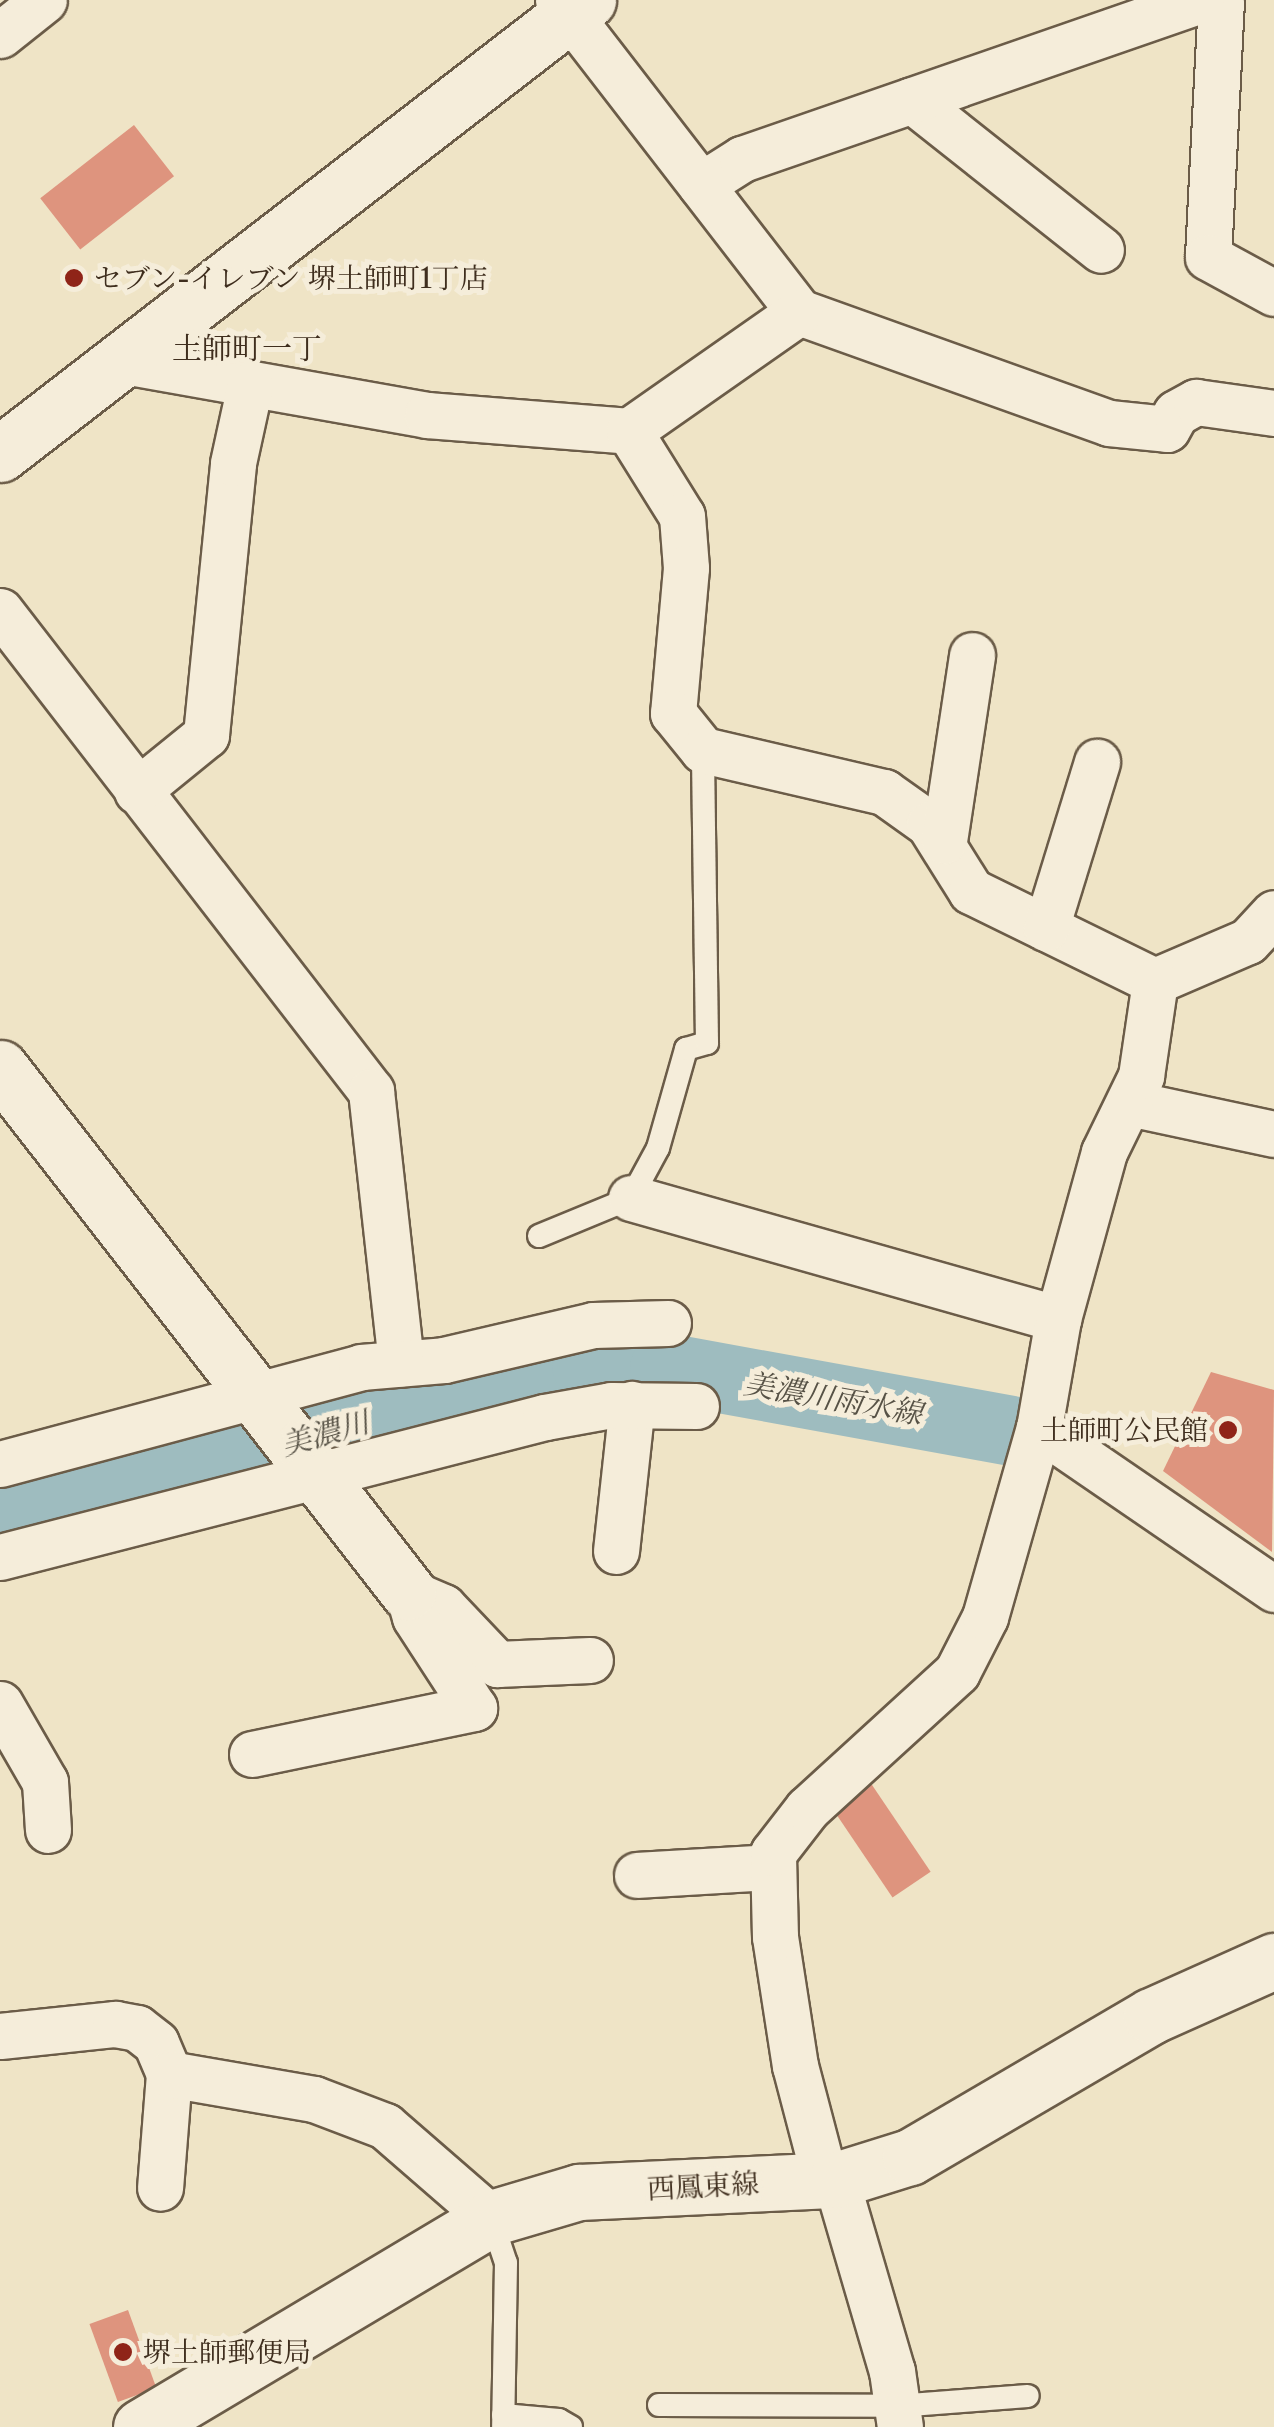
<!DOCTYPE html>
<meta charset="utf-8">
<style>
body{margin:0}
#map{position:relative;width:1274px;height:2427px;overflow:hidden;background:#efe4c6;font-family:"Libre Caslon Text","Noto Serif JP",serif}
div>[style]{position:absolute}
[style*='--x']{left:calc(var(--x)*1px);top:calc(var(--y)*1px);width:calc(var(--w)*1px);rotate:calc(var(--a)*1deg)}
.river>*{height:70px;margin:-35px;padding:0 35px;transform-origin:35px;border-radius:35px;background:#9ebcbf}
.building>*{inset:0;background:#de947e;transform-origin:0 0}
.roads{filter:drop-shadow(2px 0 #6b5c48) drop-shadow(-2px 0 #6b5c48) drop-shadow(0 2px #6b5c48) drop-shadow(0 -2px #6b5c48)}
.service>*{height:22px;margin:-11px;padding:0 11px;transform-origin:11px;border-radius:11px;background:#f5edda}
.minor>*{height:45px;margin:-22.5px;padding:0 22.5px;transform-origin:22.5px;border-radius:22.5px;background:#f5edda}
.tertiary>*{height:55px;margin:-27.5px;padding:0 27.5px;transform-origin:27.5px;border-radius:27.5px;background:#f5edda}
.secondary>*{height:55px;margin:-27.5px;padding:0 27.5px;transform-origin:27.5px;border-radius:27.5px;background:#f5edda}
.dots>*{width:28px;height:28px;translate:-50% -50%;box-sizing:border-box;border:5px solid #f5edda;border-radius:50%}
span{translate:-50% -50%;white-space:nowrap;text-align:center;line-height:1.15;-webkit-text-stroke:10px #f5edda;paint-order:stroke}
.poi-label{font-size:28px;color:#3f2e1e}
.left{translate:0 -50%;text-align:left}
.right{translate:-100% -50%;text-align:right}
.street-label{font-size:28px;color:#3f2e1e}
.neighbourhood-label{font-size:30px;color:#3f2e1e}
.water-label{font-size:30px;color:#575246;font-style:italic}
</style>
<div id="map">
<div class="river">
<i style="--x:0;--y:1518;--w:607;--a:-14.61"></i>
<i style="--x:587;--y:1365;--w:78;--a:2.2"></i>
<i style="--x:665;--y:1368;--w:357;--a:10.3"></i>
</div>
<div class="building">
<i style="left:134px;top:125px;width:65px;height:119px;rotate:52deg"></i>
<i style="clip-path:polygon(1211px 1372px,1274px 1390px,1272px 1552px,1163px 1471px)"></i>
<i style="left:868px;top:1779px;width:112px;height:46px;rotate:56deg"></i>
<i style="left:128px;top:2310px;width:83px;height:41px;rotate:70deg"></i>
</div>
<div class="roads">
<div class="service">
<i style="--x:539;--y:1236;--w:100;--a:-22.4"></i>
<i style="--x:631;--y:1198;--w:57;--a:-61.6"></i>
<i style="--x:658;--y:1148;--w:103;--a:-74.2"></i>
<i style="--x:686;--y:1049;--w:22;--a:-16"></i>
<i style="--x:707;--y:1043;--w:293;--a:-90.8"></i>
<i style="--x:491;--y:2218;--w:47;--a:71.6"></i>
<i style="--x:506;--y:2263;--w:164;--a:91"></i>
<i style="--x:659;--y:2405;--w:238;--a:0.2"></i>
<i style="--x:897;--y:2406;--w:131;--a:-4.4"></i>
<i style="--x:503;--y:2415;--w:56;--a:5.1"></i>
<i style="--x:559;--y:2420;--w:14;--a:30"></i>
</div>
<div class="minor">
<i style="--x:558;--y:0;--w:394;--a:52.3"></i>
<i style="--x:799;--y:312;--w:329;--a:19.7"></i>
<i style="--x:1109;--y:423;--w:58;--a:5.9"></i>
<i style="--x:1167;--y:429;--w:18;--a:-61"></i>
<i style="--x:1176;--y:413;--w:23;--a:-29"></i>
<i style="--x:1196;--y:402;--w:79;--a:8"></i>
<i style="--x:1221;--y:0;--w:257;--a:92.9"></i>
<i style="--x:1208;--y:257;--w:75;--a:28.6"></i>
<i style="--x:0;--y:35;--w:56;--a:-38.5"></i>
<i style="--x:912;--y:100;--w:241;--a:38.4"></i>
<i style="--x:701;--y:185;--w:49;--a:-32.4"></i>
<i style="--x:742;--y:159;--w:485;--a:-19.1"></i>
<i style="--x:124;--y:361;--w:308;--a:10.1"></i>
<i style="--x:427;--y:415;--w:203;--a:4.5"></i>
<i style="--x:629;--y:431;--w:208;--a:-35"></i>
<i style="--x:629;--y:431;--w:100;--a:58.1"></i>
<i style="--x:682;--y:516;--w:52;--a:85.6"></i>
<i style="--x:686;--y:568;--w:146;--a:95.1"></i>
<i style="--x:673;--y:713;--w:48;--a:51"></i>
<i style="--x:703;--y:750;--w:186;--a:13.1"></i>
<i style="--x:884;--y:792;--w:55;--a:35.4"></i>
<i style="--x:929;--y:824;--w:79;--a:57.9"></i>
<i style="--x:971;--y:891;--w:205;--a:26.1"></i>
<i style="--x:1155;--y:981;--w:101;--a:-23.3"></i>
<i style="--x:1248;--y:941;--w:38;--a:-47"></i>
<i style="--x:0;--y:611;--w:607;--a:52.3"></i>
<i style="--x:371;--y:1091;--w:274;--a:83.7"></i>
<i style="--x:137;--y:791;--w:89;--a:-39.1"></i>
<i style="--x:206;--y:735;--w:273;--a:-84.3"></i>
<i style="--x:233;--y:463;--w:80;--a:-77.7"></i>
<i style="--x:944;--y:841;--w:188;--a:-81.4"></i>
<i style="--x:1046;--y:928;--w:174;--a:-72.9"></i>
<i style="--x:1129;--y:1103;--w:148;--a:12.1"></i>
<i style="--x:631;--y:1198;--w:444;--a:15.8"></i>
<i style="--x:1039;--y:1428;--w:285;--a:34.4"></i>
<i style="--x:0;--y:1464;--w:374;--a:-15"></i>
<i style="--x:361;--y:1367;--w:83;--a:-4.8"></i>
<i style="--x:444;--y:1360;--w:153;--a:-13.2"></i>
<i style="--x:593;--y:1325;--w:75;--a:-1.5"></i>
<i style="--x:616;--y:1551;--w:148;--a:-83.8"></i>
<i style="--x:0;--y:1557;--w:563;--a:-14.41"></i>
<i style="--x:545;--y:1417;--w:67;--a:-10.3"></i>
<i style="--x:611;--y:1405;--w:85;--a:0.7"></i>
<i style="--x:408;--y:1592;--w:38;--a:23"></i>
<i style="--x:443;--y:1607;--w:79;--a:46.5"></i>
<i style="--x:497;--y:1664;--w:93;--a:-2.5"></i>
<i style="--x:0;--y:1704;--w:90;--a:60"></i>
<i style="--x:45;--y:1782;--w:48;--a:86.4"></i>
<i style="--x:252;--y:1754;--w:227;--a:-11.7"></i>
<i style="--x:474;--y:1708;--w:108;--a:-123"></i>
<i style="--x:415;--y:1617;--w:26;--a:-106"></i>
<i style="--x:637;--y:1875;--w:135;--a:-3.4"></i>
<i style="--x:0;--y:2036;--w:116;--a:-6"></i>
<i style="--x:115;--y:2024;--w:22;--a:10"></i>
<i style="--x:137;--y:2028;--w:24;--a:38"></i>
<i style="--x:156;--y:2043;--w:34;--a:67"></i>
<i style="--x:169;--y:2074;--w:114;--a:94.5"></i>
<i style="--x:169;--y:2074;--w:147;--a:9.8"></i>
<i style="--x:314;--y:2099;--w:76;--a:20.8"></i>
<i style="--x:385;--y:2126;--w:140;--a:41"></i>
<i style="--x:825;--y:2180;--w:118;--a:-104.7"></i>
<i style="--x:795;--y:2066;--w:131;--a:-98.8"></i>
<i style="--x:775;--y:1937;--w:84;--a:-91.4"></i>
<i style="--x:773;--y:1853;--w:56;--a:-52.3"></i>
<i style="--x:807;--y:1809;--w:203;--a:-42.4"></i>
<i style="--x:957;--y:1672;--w:62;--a:-63"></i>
<i style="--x:985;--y:1617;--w:197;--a:-74.1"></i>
<i style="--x:1039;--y:1428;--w:111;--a:-80.1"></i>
<i style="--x:1058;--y:1319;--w:173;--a:-74.6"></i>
<i style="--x:1104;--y:1152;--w:85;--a:-64"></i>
<i style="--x:1141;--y:1076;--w:96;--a:-81.6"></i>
<i style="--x:836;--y:2180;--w:199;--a:73.7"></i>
<i style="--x:892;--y:2371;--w:57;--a:81.9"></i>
</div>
<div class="tertiary">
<i style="--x:0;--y:454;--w:743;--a:-37.67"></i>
<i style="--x:0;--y:1068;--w:664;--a:52.09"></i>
</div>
<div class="secondary">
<i style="--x:141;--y:2427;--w:408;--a:-30.8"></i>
<i style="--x:491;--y:2218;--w:92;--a:-16.5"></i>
<i style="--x:579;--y:2192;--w:257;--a:-2.7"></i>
<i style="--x:836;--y:2180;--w:77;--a:-17.3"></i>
<i style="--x:910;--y:2157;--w:279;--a:-30.3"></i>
<i style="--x:1151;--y:2016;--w:135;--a:-24.1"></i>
</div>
</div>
<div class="dots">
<i style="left:74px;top:278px;background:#8f2418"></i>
<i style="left:1228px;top:1430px;background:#8f2418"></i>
<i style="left:123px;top:2352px;background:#8f2418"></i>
</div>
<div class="poi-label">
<span class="left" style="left:94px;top:278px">セブン-イレブン 堺土師町1丁店</span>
<span class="right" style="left:1208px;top:1430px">土師町公民館</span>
<span class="left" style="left:143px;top:2352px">堺土師郵便局</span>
</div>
<div class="street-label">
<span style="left:703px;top:2186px;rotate:-3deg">西鳳東線</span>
</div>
<div class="neighbourhood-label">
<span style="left:247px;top:349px">土師町一丁</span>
</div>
<div class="water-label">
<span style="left:833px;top:1399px;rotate:10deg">美濃川雨水線</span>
<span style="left:325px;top:1434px;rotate:-16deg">美濃川</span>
</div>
</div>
